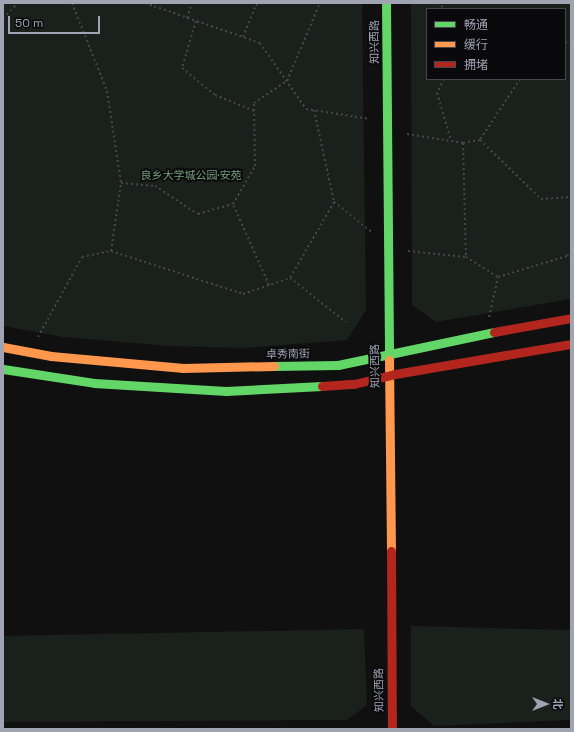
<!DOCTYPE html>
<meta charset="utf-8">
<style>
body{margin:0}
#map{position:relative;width:574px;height:732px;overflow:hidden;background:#101010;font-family:"Space Grotesk","Noto Sans SC",sans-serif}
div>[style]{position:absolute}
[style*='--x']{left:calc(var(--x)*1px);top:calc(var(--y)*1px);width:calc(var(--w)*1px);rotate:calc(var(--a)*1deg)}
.green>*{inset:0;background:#1a201b}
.path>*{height:2px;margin-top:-1px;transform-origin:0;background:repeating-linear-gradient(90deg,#45464b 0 2px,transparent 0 5px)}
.fast>*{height:9px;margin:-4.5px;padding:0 4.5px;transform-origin:4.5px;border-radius:4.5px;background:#63d668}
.slow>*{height:9px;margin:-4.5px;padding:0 4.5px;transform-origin:4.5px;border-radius:4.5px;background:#ff974d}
.jam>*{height:9px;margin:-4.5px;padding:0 4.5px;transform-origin:4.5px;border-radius:4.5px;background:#b3261e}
span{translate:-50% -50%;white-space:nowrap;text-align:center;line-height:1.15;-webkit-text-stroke:3.5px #0a0a0c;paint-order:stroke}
.street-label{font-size:11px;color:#9fa3b2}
.park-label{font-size:11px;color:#759f7c}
.frame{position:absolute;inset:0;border:4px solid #9fa3b2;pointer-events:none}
.legend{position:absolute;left:426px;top:8px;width:140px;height:72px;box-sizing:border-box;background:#0a0a0c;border:1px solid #46474e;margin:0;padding:5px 7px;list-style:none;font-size:12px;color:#9fa3b2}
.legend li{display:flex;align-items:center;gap:8px;height:20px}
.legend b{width:20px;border:1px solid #46474e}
.north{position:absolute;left:526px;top:684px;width:40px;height:40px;-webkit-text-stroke:3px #0a0a0c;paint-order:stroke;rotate:90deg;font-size:11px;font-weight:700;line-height:16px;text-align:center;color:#9fa3b2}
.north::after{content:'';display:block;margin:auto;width:14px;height:18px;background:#9fa3b2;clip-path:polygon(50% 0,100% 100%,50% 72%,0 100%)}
.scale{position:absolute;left:8px;top:16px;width:92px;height:18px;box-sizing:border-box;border:2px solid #9fa3b2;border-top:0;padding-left:5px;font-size:12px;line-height:14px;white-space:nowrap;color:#9fa3b2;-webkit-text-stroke:3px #0a0a0c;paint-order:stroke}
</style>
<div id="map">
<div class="green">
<i style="clip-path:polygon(3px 3px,362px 3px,366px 310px,347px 340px,243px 348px,169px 346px,63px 337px,3px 326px)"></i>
<i style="clip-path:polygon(evenodd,411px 3px,571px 3px,571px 299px,436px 322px,412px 305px,411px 3px,427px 9px,565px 9px,565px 79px,427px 79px,427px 9px)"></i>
<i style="clip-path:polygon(411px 626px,571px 630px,571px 720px,434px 726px,411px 706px)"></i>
<i style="clip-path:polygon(364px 629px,367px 705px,347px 720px,3px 722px,3px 636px)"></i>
</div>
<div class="path">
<i style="--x:72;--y:3;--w:95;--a:68.3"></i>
<i style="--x:107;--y:91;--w:93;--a:81.3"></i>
<i style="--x:145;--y:3;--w:122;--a:19.2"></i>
<i style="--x:260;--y:43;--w:80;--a:55.1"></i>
<i style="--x:306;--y:109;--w:65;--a:8.9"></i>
<i style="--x:437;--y:3;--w:10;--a:37"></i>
<i style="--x:3;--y:18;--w:21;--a:-45"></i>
<i style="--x:187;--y:18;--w:16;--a:-72"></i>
<i style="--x:196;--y:21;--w:49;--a:106.6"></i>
<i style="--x:182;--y:68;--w:43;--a:39.3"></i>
<i style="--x:215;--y:95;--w:42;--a:22.3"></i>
<i style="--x:243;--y:37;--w:35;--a:-68"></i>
<i style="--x:256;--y:5;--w:7;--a:-16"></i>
<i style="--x:565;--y:43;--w:6;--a:-18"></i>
<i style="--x:444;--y:79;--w:16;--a:117"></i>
<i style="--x:437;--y:93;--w:50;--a:73.7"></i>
<i style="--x:520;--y:79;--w:73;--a:123.3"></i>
<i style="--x:480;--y:140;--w:85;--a:44"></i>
<i style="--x:541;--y:199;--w:30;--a:-4"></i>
<i style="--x:314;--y:110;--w:94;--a:77.7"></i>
<i style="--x:334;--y:202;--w:48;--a:38.3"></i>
<i style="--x:407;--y:134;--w:57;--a:9.1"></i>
<i style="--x:463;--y:143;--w:114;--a:88.5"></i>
<i style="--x:463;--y:143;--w:17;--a:-10"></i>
<i style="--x:334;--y:202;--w:88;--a:120.1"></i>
<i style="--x:290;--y:278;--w:71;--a:38.2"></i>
<i style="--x:111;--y:251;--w:69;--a:-81.6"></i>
<i style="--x:121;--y:183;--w:34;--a:5"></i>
<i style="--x:155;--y:186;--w:51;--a:33.1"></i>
<i style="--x:198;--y:214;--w:36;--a:-16"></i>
<i style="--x:408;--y:251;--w:58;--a:5.9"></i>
<i style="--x:466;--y:257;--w:38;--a:32"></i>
<i style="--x:269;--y:285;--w:89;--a:-114"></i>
<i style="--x:233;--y:204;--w:44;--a:-59.9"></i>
<i style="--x:255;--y:166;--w:63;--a:-90.9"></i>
<i style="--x:254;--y:103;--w:40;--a:-34"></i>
<i style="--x:287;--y:81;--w:85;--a:-67.1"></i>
<i style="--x:489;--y:317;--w:41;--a:-77.3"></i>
<i style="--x:498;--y:277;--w:72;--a:-16.9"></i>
<i style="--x:567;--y:256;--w:6;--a:-45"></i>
<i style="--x:38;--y:337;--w:91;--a:-61.2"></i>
<i style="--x:82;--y:257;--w:30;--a:-12"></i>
<i style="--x:111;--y:251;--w:139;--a:18"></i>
<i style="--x:243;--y:294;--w:50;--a:-18.8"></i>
</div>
<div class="fast">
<i style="--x:386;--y:3;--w:357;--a:89.5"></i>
<i style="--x:274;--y:366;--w:64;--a:-0.9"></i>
<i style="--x:338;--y:365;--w:159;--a:-11.9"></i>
<i style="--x:3;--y:369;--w:92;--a:8.7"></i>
<i style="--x:94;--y:383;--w:132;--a:3.5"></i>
<i style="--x:226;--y:391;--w:96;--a:-3"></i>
</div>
<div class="slow">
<i style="--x:3;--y:347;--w:49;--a:10.6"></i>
<i style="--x:51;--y:356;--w:133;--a:5.2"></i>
<i style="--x:183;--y:368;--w:91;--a:-1.3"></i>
<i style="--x:389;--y:360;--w:191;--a:89.4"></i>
</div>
<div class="jam">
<i style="--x:494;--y:332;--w:78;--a:-10.3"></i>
<i style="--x:322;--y:386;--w:32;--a:-4"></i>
<i style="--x:354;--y:384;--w:42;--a:-13.7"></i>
<i style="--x:395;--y:374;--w:179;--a:-9.7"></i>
<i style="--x:391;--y:551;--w:178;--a:89.7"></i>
</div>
<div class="street-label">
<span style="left:374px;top:42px;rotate:-90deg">知兴西路</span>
<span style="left:288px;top:354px;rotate:-1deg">卓秀南街</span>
<span style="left:375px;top:366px;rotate:-91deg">知兴西路</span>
<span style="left:379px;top:690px;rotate:-91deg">知兴西路</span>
</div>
<div class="park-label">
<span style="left:191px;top:175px">良乡大学城公园·安苑</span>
</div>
<div class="frame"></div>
<ul class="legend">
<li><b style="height:5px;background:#63d668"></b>畅通</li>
<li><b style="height:5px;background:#ff974d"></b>缓行</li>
<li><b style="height:5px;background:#b3261e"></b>拥堵</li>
</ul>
<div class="north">北</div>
<div class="scale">50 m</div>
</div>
